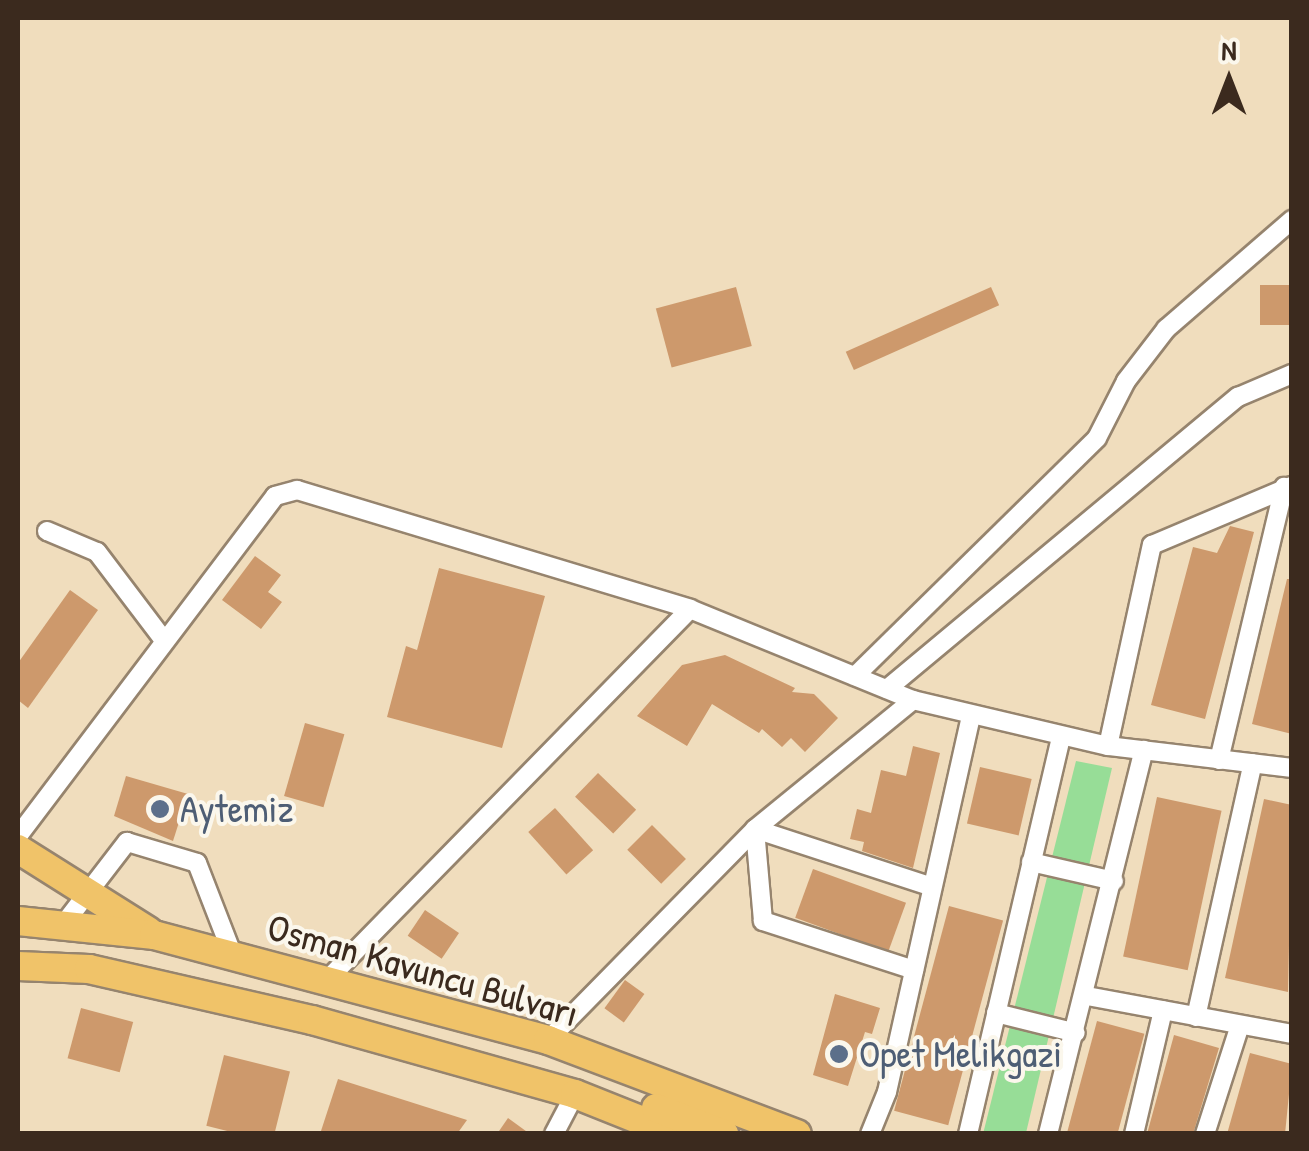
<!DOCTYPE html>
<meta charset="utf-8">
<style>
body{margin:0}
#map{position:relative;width:1309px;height:1151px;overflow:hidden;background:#f0ddbd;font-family:"Patrick Hand",sans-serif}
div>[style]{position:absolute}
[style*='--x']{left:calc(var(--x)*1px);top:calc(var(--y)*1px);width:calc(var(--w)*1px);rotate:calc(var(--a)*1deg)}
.green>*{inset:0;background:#97dd97}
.building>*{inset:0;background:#cd996c;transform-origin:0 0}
.roads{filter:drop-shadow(2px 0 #96846e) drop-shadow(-2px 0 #96846e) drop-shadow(0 2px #96846e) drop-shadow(0 -2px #96846e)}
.minor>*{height:18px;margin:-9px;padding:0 9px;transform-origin:9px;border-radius:9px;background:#fff}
.highway>*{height:28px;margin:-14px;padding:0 14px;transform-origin:14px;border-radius:14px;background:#f0c369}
.dots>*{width:28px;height:28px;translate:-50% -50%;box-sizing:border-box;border:5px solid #fbf7ec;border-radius:50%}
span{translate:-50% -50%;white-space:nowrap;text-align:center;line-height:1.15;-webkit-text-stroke:8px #fbf7ec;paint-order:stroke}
.service-label{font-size:38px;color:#4e5e75}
.left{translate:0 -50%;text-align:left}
.street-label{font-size:38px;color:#3b2a1e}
.frame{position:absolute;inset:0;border:20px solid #3b2a1e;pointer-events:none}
.north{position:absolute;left:1179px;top:30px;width:100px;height:100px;-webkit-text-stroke:8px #fbf7ec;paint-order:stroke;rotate:0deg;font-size:28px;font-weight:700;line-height:40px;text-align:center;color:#3b2a1e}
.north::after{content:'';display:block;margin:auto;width:35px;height:45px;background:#3b2a1e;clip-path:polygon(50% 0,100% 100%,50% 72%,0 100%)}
</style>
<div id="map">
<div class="green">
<i style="clip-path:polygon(1076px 761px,1112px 768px,1026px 1133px,983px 1134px)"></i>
</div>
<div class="building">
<i style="left:1292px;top:285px;width:40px;height:32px;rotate:90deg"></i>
<i style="left:736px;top:287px;width:61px;height:83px;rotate:75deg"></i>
<i style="left:991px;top:287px;width:20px;height:159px;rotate:66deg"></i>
<i style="clip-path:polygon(1230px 526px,1254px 532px,1205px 719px,1151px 705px,1193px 547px,1217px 553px)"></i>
<i style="clip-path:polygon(255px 556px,281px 575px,268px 592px,282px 602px,261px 629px,222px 600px)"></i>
<i style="clip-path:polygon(439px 568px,545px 596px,502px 748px,387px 717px,406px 646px,417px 650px)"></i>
<i style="clip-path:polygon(1287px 579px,1292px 579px,1292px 734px,1252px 724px)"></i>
<i style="clip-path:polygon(70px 590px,98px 610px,28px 708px,18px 700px,18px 663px)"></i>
<i style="clip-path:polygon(725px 655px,795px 688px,792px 692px,814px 694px,838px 718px,805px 752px,791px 738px,782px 747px,762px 729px,759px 733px,712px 704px,687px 746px,637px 716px,682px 665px)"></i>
<i style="left:305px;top:723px;width:41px;height:76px;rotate:16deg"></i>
<i style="clip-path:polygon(913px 746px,940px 753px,913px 868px,862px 851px,864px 842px,850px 839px,857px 809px,871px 813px,881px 770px,906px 776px)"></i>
<i style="left:980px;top:767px;width:53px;height:58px;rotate:13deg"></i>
<i style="left:598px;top:773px;width:53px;height:33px;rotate:44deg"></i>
<i style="clip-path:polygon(126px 776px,188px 794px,173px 841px,114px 816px)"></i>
<i style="left:1157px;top:797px;width:66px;height:163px;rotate:12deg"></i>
<i style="clip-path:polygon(1264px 799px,1292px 805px,1288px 992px,1225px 978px)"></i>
<i style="left:555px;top:808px;width:57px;height:36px;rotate:48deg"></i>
<i style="left:652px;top:825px;width:48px;height:35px;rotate:45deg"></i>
<i style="left:813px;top:869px;width:99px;height:52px;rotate:20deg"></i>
<i style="left:949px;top:906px;width:56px;height:212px;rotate:15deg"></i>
<i style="left:425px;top:910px;width:41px;height:31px;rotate:34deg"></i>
<i style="left:625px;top:980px;width:24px;height:35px;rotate:36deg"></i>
<i style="clip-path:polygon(835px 994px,880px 1008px,872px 1034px,865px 1032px,848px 1086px,813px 1075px)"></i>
<i style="left:81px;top:1008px;width:54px;height:52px;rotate:15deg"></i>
<i style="left:1097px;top:1021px;width:49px;height:117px;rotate:15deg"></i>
<i style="clip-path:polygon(1174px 1035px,1219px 1048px,1193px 1134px,1147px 1134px)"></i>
<i style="clip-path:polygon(1250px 1053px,1292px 1064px,1285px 1134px,1227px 1134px)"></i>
<i style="left:224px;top:1055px;width:68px;height:73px;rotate:14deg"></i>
<i style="clip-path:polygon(338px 1079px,467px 1120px,457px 1134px,320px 1134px)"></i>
<i style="clip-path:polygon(508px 1118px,530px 1134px,497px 1134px)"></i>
</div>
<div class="roads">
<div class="minor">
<i style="--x:47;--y:531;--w:54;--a:22.8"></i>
<i style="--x:97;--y:552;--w:109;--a:52.8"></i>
<i style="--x:855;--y:676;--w:339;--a:-44.5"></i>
<i style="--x:1097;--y:438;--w:64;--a:-63"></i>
<i style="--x:1126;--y:381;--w:66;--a:-52.4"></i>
<i style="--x:1166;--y:329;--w:167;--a:-40.9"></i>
<i style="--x:887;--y:689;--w:457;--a:-39.8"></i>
<i style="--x:1238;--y:397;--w:59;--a:-23.1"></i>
<i style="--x:1108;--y:746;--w:206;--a:-77.7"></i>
<i style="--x:1152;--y:545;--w:152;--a:-22.9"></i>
<i style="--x:1219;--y:760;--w:281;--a:-76.6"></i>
<i style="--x:18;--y:836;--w:426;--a:-52.9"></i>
<i style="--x:275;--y:496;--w:23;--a:-15"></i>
<i style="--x:297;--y:490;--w:411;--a:16.8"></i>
<i style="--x:690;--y:609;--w:241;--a:22.2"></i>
<i style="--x:913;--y:700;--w:200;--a:13.3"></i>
<i style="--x:1108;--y:746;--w:185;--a:6.8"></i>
<i style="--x:1031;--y:862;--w:85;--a:12.9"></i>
<i style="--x:63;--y:925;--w:105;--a:-52.4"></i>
<i style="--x:127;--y:842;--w:73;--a:16.7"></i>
<i style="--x:197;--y:863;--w:100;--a:68.8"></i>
<i style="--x:914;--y:970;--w:159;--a:-162"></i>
<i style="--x:763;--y:921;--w:92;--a:-95"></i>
<i style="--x:755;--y:829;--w:186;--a:18.1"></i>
<i style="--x:326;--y:981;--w:520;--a:-45.62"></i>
<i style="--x:1087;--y:996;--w:208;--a:10.5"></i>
<i style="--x:996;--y:1013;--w:82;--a:14"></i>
<i style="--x:1196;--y:1017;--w:260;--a:-77.4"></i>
<i style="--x:548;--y:1040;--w:296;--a:-45.5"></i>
<i style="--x:755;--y:829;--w:204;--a:-39.2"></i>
<i style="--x:554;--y:1134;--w:45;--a:-62.3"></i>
<i style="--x:870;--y:1134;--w:45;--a:-68"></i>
<i style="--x:887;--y:1092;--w:385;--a:-77.4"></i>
<i style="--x:968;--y:1134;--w:409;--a:-76.8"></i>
<i style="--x:1048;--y:1134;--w:396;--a:-76"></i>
<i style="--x:1134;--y:1134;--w:127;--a:-76.8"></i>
<i style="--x:1205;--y:1134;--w:114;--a:-72.2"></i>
</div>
<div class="highway">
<i style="--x:18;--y:849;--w:154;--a:32.2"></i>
<i style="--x:18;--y:921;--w:137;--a:5.9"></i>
<i style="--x:154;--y:935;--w:408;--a:14.9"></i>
<i style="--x:548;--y:1040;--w:266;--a:20.7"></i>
<i style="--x:18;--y:966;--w:71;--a:2.4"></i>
<i style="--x:89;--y:969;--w:229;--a:12.9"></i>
<i style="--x:312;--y:1020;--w:273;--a:15.7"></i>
<i style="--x:575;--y:1094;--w:108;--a:21.8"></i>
<i style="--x:656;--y:1108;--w:73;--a:20.9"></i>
</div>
</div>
<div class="dots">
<i style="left:160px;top:809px;background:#5c6f8a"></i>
<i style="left:839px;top:1054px;background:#5c6f8a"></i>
</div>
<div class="service-label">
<span class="left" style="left:180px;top:809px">Aytemiz</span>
<span class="left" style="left:859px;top:1054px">Opet Melikgazi</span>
</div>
<div class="street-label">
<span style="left:423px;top:970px;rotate:16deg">Osman Kavuncu Bulvarı</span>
</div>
<div class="frame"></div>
<div class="north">N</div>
</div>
